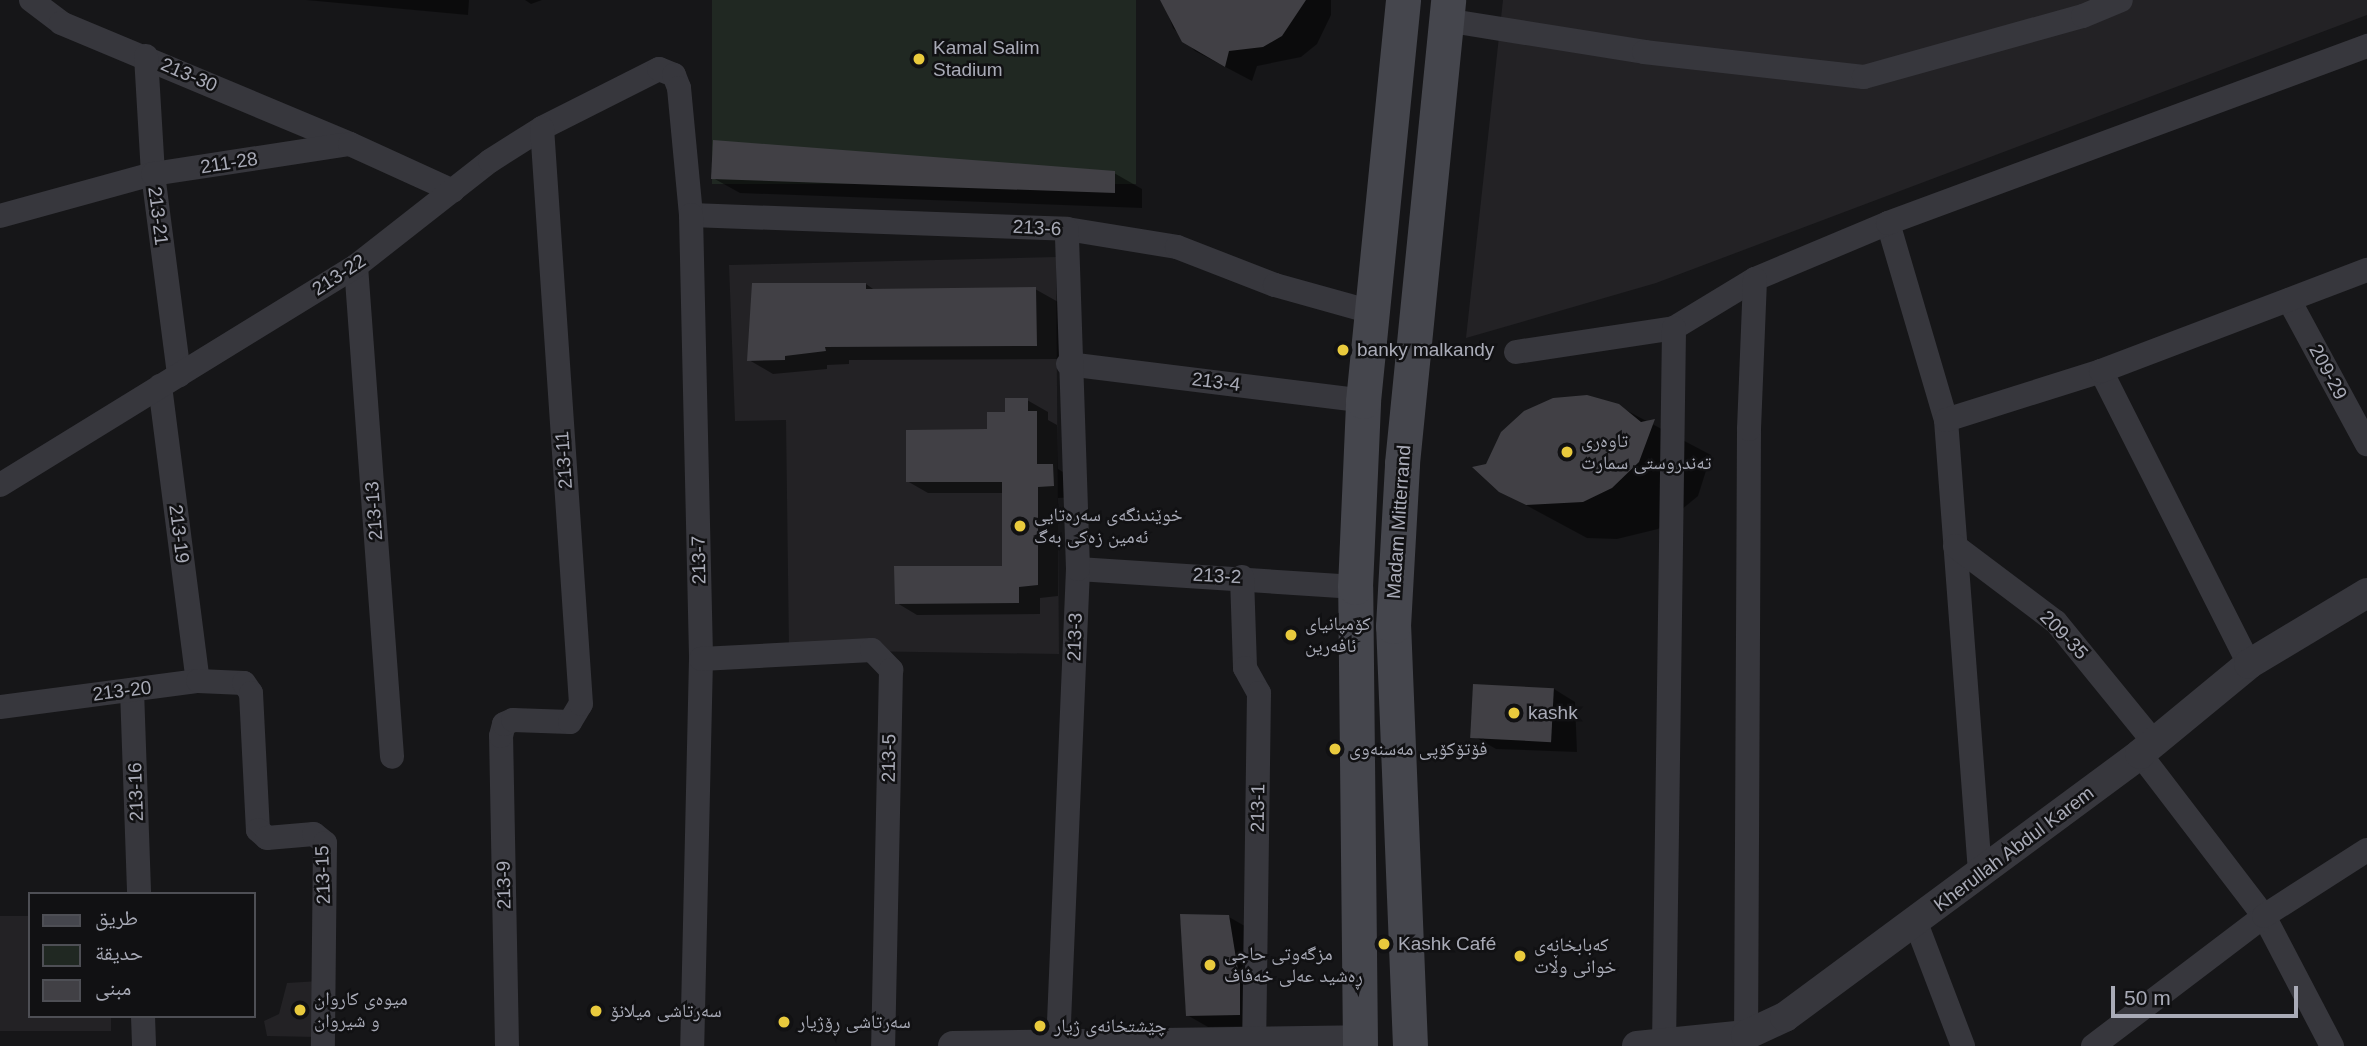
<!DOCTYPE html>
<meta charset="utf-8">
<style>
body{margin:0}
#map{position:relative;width:2367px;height:1046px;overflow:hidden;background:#161618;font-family:Helvetica,"Noto Naskh Arabic",sans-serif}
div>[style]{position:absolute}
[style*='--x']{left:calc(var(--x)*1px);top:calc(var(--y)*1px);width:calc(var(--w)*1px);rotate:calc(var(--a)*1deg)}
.built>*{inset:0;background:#232225}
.green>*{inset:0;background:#202822;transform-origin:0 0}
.shadow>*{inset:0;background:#0007}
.building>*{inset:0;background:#414045;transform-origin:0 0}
.minor>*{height:24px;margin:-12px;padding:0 12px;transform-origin:12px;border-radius:12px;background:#37373d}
.tertiary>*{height:30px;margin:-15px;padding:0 15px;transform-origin:15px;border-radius:15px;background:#37373d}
.secondary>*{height:35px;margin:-17.5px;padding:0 17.5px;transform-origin:17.5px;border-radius:17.5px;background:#45464d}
.dots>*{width:19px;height:19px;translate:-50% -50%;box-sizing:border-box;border:4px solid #111113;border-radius:50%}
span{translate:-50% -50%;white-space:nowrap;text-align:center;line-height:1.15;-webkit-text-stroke:5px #111113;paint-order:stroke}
.poi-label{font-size:19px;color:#a9abb7}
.left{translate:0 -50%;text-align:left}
.street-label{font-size:19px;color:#a9abb7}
.legend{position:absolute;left:28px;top:892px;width:228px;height:126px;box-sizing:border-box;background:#111113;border:2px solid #4e4f55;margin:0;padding:9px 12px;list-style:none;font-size:21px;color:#a9abb7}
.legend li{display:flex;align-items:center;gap:14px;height:35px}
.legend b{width:35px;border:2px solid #4e4f55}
.scale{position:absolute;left:2111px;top:986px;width:187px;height:32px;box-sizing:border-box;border:4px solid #a9abb7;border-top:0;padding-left:9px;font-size:21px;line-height:24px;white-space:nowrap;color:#a9abb7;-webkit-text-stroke:5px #111113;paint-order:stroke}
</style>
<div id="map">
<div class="built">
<i style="clip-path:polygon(1503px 0,2367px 0,2367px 15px,1656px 283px,1466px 338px)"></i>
<i style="clip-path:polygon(1056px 257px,1059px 654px,789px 650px,786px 420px,735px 421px,729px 265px)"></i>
<i style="clip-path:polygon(0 916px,30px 916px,30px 1016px,111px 1016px,111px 1031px,0 1031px)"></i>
<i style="clip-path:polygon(319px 981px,317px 1037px,267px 1036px,264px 1021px,279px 1014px,287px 983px)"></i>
</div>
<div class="green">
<i style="left:712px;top:0;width:424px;height:184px"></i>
</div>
<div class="shadow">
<i style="clip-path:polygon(306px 0,469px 0,468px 15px)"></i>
<i style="clip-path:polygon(525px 0,542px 0,531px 4px)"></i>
<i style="clip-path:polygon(1163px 0,1331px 0,1331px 15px,1317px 44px,1301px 57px,1257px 66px,1252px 81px,1195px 51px,1173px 28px)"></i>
<i style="clip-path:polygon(1114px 173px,1142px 189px,1142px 208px,740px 193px,713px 178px)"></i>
<i style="clip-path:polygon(866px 284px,876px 291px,1035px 289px,1060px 303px,1061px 359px,849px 360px,849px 364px,827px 365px,827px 369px,773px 374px,749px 360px)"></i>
<i style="clip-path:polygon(1027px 400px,1048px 412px,1048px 420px,1057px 425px,1058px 469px,1073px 478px,1075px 497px,1058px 498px,1058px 596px,1040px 598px,1040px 614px,917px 615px,897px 603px,1003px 568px,1004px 493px,928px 493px,907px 481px,989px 430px)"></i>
<i style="clip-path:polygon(1618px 406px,1711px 455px,1698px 496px,1658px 529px,1617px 539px,1587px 538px,1509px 496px,1487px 465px)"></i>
<i style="clip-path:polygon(1554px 689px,1575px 702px,1577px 752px,1496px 749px,1475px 737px)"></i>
<i style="clip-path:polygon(1229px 917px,1250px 929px,1260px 1026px,1208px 1027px,1187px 1015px)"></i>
</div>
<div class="building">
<i style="clip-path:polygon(1160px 0,1306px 0,1282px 36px,1263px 47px,1229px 51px,1225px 67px,1182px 42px)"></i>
<i style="clip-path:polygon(713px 140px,1115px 171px,1115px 193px,711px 179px)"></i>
<i style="clip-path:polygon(752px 283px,866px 283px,866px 289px,1036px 287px,1037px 346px,825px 347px,826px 351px,785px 356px,785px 360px,747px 361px)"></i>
<i style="clip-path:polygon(1587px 395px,1619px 404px,1641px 422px,1655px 419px,1639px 462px,1612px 488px,1583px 502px,1526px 505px,1499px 492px,1472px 467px,1486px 464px,1501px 432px,1524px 411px,1553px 398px)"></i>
<i style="clip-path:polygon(1005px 398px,1028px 398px,1028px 411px,1037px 411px,1037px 464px,1053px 464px,1054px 486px,1038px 487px,1038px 585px,1019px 587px,1019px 603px,895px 604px,894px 566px,1002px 566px,1002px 482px,906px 482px,906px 430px,987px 429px,987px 412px,1005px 412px)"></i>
<i style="left:1473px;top:684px;width:81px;height:54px;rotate:3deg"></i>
<i style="clip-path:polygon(1180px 914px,1229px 915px,1240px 983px,1240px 1015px,1186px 1016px)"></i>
</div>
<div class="minor">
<i style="--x:31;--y:0;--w:38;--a:37"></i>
<i style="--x:61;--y:23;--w:313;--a:22.7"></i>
<i style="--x:1445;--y:20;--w:202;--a:9.1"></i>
<i style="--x:1644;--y:52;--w:221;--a:6.5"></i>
<i style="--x:1864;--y:77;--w:227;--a:-15.6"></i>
<i style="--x:2083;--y:16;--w:41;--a:-22.8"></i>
<i style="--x:146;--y:56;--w:118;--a:86.6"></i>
<i style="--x:153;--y:174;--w:203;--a:82.6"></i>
<i style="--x:691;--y:215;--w:376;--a:2.1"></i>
<i style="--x:1067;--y:229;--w:111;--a:9.3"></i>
<i style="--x:1177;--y:247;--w:105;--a:21.2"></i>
<i style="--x:1275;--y:285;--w:101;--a:15.6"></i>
<i style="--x:0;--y:216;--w:159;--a:-15.4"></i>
<i style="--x:153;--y:174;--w:199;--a:-8.7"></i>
<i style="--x:350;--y:144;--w:113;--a:24.5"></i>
<i style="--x:1888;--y:223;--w:205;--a:73.6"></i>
<i style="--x:1946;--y:420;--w:454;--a:85.7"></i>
<i style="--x:356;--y:266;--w:492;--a:85.8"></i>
<i style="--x:2289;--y:300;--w:164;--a:61.6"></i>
<i style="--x:1516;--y:352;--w:160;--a:-8.6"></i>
<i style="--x:1674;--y:328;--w:95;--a:-31.2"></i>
<i style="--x:1755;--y:279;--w:144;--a:-22.8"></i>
<i style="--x:1888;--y:223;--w:511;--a:-20.28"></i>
<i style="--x:1068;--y:364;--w:297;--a:7.1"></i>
<i style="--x:2101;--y:371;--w:328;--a:63.2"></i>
<i style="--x:160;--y:386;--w:297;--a:82.7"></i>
<i style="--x:1946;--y:420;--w:163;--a:-17.5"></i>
<i style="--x:2101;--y:371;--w:285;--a:-20.8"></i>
<i style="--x:0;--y:485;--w:418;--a:-31.6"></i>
<i style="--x:356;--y:266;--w:170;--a:-38.1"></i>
<i style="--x:490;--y:161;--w:62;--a:-32.4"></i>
<i style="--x:542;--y:128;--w:131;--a:-26.8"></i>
<i style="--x:659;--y:69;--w:16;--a:22"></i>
<i style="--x:674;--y:75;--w:14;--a:69"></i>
<i style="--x:679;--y:88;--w:128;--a:84.6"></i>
<i style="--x:691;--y:215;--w:444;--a:88.7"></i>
<i style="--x:701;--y:659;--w:387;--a:91.3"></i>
<i style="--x:1955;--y:546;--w:126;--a:37"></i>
<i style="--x:2056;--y:622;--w:155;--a:50.8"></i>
<i style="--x:1078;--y:569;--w:278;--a:3.7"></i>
<i style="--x:1242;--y:577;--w:91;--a:88.1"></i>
<i style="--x:1245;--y:668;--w:29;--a:61"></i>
<i style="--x:1259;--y:693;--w:353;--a:90.8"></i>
<i style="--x:701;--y:659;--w:171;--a:-3"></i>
<i style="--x:872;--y:650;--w:28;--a:46"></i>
<i style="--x:891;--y:670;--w:376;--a:91.2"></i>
<i style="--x:132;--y:690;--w:204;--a:88"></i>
<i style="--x:0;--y:707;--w:200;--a:-7.5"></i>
<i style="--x:198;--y:681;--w:46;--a:2.5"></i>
<i style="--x:244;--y:683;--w:12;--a:55"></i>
<i style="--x:251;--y:693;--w:137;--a:87.1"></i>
<i style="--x:258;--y:830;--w:12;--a:42"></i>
<i style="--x:267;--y:838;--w:47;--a:-4.9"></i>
<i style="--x:314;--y:834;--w:14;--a:39"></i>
<i style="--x:325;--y:843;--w:203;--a:90.6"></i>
<i style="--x:2140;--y:754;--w:204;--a:52.6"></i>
<i style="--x:2264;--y:916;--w:147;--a:62.4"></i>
<i style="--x:1916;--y:923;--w:132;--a:69.1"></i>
<i style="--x:143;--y:1016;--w:30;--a:88"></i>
<i style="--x:507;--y:1046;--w:310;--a:-91.1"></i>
<i style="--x:501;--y:736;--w:12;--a:-76"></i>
<i style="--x:504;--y:724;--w:10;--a:-24"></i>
<i style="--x:513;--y:720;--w:57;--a:2"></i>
<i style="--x:570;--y:722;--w:21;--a:-59"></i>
<i style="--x:581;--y:704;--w:577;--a:-93.87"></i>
<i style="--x:1058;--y:1046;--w:477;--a:-87.6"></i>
<i style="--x:1078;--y:569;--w:340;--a:-91.9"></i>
<i style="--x:1664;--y:1046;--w:718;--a:-89.2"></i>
<i style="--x:1746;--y:1046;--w:617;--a:-89.72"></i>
<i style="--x:1749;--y:429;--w:150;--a:-87.7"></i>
<i style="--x:2093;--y:1046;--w:215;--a:-37.2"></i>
<i style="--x:2264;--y:916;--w:122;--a:-32.7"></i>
</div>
<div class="tertiary">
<i style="--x:953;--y:1046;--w:406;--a:-0.8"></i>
<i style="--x:1637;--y:1046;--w:110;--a:-5.8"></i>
<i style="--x:1746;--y:1035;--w:43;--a:-24.8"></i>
<i style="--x:1785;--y:1017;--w:442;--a:-36.5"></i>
<i style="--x:2140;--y:754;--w:141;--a:-39.5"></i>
<i style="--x:2249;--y:664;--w:138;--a:-31"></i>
</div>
<div class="secondary">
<i style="--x:1360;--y:1046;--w:459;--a:-90.6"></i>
<i style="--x:1355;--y:587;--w:186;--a:-87.5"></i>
<i style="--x:1363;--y:401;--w:403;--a:-84.3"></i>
<i style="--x:1410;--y:1046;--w:420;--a:-92.3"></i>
<i style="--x:1393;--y:626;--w:163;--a:-86.8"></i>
<i style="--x:1402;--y:463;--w:465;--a:-84.3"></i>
</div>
<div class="dots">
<i style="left:919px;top:59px;background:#e9ca3d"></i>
<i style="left:1343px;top:350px;background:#e9ca3d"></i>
<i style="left:1567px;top:452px;background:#e9ca3d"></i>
<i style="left:1020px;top:526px;background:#e9ca3d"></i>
<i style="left:1291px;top:635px;background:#e9ca3d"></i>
<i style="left:1514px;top:713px;background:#e9ca3d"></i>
<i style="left:1335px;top:749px;background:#e9ca3d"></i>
<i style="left:1384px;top:944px;background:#e9ca3d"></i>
<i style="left:1520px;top:956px;background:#e9ca3d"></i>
<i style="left:1210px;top:965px;background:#e9ca3d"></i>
<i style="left:300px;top:1010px;background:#e9ca3d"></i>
<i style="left:596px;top:1011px;background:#e9ca3d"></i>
<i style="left:784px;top:1022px;background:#e9ca3d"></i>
<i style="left:1040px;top:1026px;background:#e9ca3d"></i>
</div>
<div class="poi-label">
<span class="left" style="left:933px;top:59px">Kamal Salim<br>Stadium</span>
<span class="left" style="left:1357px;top:350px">banky malkandy</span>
<span class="left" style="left:1581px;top:452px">تاوەری<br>تەندروستی سمارت</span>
<span class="left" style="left:1034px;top:526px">خوێندنگەی سەرەتایی<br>ئەمین زەکی بەگ</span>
<span class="left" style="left:1305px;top:635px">کۆمپانیای<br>ئافەرین</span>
<span class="left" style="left:1528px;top:713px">kashk</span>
<span class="left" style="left:1349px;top:749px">فۆتۆکۆپی مەسنەوی</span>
<span class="left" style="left:1398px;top:944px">Kashk Café</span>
<span class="left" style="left:1534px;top:956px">کەبابخانەی<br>خوانی وڵات</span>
<span class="left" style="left:1224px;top:965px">مزگەوتی حاجی<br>ڕەشید عەلی خەفاف</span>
<span class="left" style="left:314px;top:1010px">میوەی کاروان<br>و شیروان</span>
<span class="left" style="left:610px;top:1011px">سەرتاشی میلانۆ</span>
<span class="left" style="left:798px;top:1022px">سەرتاشی ڕۆژیار</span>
<span class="left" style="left:1054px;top:1026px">چێشتخانەی ژیار</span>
</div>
<div class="street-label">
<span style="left:189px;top:75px;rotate:23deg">213-30</span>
<span style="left:229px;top:163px;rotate:-9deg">211-28</span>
<span style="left:158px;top:216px;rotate:83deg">213-21</span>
<span style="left:1037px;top:228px;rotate:3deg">213-6</span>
<span style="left:339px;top:275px;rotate:-33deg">213-22</span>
<span style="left:2328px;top:372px;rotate:62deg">209-29</span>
<span style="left:1216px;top:382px;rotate:7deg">213-4</span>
<span style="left:564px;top:460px;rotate:-94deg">213-11</span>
<span style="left:374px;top:511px;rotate:-94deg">213-13</span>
<span style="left:1399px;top:522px;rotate:-86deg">Madam Mitterrand</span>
<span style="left:179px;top:534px;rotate:83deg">213-19</span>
<span style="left:699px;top:560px;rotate:-91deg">213-7</span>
<span style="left:1217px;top:576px;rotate:3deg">213-2</span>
<span style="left:2064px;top:635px;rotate:46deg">209-35</span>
<span style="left:1075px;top:637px;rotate:-88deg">213-3</span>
<span style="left:122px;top:691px;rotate:-7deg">213-20</span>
<span style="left:889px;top:758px;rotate:-89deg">213-5</span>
<span style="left:136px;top:792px;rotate:-92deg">213-16</span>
<span style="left:1258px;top:808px;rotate:-89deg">213-1</span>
<span style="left:2014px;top:849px;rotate:-37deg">Kherullah Abdul Karem</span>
<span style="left:323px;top:875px;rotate:-92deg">213-15</span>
<span style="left:504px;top:885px;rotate:-91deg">213-9</span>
</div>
<ul class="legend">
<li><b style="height:9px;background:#45464d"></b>طريق</li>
<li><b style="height:19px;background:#202822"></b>حديقة</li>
<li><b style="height:19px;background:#414045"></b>مبنى</li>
</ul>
<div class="scale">50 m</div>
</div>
